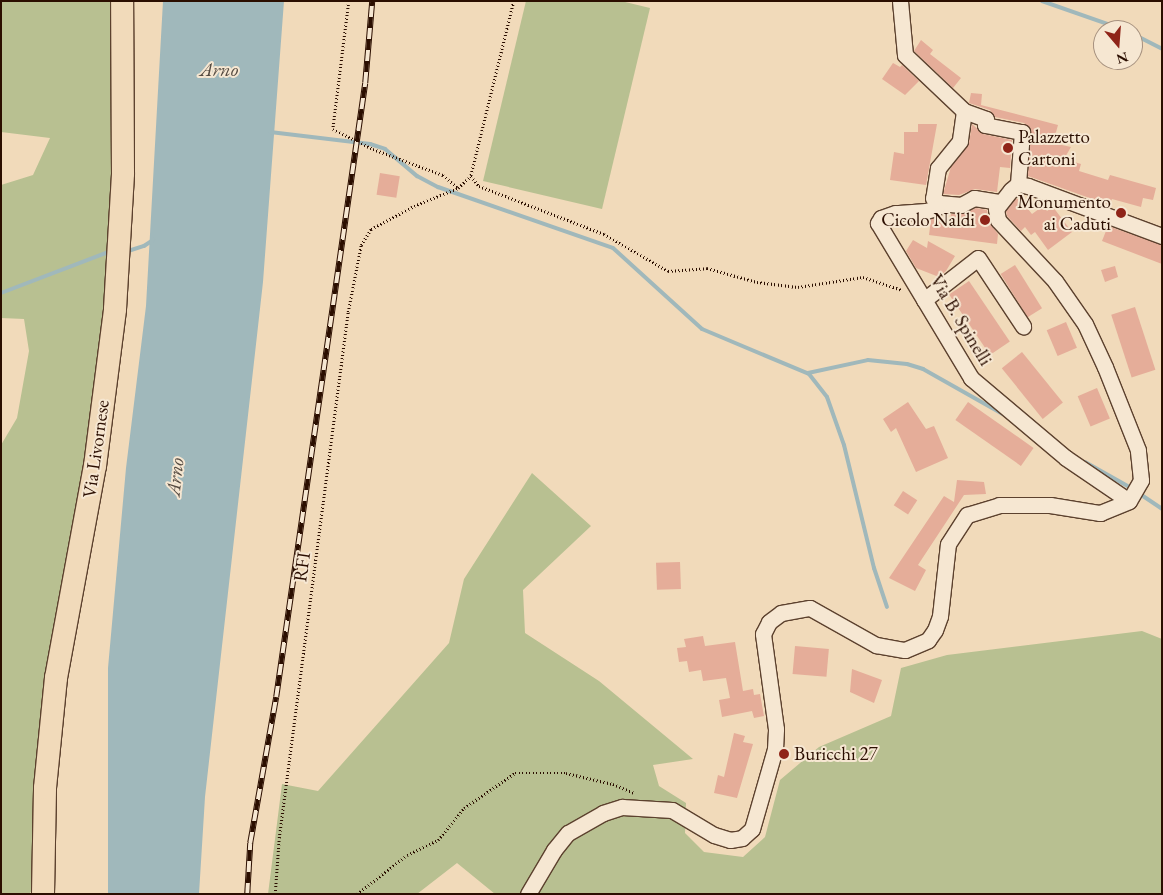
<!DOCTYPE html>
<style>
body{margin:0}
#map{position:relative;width:1163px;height:895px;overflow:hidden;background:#f1daba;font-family:"EB Garamond",serif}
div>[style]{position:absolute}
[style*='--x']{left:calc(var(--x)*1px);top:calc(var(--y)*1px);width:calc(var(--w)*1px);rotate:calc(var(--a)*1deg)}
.green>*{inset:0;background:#b8c091}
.water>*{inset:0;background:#a0b8bb}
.stream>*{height:4px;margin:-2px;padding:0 2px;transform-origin:2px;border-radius:2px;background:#a0b8bb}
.building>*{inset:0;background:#e5ad99;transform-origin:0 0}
.path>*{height:2.5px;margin-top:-1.25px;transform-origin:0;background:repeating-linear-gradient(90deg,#2b0e00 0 1px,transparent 0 3.5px)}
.roads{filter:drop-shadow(1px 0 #5c412e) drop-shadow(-1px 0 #5c412e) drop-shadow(0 1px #5c412e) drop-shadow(0 -1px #5c412e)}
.minor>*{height:15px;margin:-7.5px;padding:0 7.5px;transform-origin:7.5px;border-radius:7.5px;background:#f6e7d2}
.primary>*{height:22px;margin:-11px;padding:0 11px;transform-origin:11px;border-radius:11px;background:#f1daba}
.rail>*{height:5.5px;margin-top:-2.75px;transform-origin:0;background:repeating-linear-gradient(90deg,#f6e7d2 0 11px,#2b0e00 0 22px);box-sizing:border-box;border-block:1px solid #2b0e00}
.dots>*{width:14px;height:14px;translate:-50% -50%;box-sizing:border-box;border:2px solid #f6e7d2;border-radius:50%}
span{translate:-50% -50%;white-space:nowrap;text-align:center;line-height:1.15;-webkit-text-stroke:4px #f6e7d2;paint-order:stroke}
.poi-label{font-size:19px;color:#2b0e00}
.left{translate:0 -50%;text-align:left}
.right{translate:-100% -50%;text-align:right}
.street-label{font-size:19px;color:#2b0e00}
.water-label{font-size:20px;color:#544a41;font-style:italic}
.frame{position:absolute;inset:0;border:2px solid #2b0e00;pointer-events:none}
.north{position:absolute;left:1093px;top:20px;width:50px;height:50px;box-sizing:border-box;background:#f6e7d2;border:1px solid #a5907e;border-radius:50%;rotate:162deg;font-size:14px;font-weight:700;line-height:20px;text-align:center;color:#2b0e00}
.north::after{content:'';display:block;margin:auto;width:18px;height:22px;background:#8f2418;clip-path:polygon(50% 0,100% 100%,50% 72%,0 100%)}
</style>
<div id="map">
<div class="green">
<i style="clip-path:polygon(1px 1px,117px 1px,109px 292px,34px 888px,29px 894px,1px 894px,1px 445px,17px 418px,29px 351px,24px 319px,1px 318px,1px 185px,33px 175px,50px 138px,1px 132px)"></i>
<i style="clip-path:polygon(526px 1px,621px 1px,650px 8px,602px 209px,483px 181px)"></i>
<i style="clip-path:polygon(532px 473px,591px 526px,523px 590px,525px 633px,599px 681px,693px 759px,653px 765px,659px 786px,686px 803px,685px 833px,704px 852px,743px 857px,765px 837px,780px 780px,819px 747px,891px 716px,901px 668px,947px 655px,1142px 631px,1162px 639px,1162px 894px,495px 894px,457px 863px,417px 894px,268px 894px,282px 784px,318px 791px,449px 643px,464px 579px)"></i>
</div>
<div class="water">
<i style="clip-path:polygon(163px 1px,284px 1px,263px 282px,205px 797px,199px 894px,108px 894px,108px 668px,126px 468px,146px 306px)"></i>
</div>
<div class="stream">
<i style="--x:1042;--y:1;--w:88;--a:19.3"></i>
<i style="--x:1133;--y:34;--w:33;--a:27"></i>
<i style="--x:270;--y:132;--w:101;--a:6.8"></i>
<i style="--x:370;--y:144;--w:16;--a:18"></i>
<i style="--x:385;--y:149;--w:42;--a:40.2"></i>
<i style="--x:417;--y:176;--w:24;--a:28"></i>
<i style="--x:438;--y:187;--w:185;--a:19.2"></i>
<i style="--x:613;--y:248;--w:120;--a:42.3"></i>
<i style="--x:702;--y:329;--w:116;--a:22.8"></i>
<i style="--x:809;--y:374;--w:29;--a:52"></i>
<i style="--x:827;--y:397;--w:51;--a:70.5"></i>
<i style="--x:844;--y:445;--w:127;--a:76.3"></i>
<i style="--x:874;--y:568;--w:41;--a:71.6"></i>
<i style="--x:125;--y:252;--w:20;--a:-18"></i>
<i style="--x:144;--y:246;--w:11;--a:-34"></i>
<i style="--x:1;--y:293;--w:118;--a:-20.9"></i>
<i style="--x:808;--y:373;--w:61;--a:-12.2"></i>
<i style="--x:868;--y:360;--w:39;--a:6"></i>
<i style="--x:907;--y:364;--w:17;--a:17"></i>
<i style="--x:923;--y:369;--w:92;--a:29.4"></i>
<i style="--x:1085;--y:462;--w:53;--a:29.5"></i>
<i style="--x:1137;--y:492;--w:30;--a:34"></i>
</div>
<div class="building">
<i style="clip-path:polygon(921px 40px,933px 50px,930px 54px,961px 78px,953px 88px,914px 51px)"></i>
<i style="clip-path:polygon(893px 63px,900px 67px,902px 65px,919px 81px,905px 95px,882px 79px)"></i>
<i style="clip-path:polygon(971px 93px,982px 94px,981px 105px,1058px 125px,1053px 143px,1071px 147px,1064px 159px,1081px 164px,1079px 171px,1108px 180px,1110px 175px,1156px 188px,1153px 200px,1143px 198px,1141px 207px,1112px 199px,1109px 205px,1028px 176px,1030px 128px,1024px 123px,995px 117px,990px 110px,969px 103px)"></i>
<i style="clip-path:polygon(918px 124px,937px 124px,926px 185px,890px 180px,894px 152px,904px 154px,904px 132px,918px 132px)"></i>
<i style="clip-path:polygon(972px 124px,983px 134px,1012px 140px,1010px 168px,1000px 167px,997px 192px,975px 189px,959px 195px,943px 194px,951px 167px,969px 143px)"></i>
<i style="left:380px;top:173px;width:20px;height:22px;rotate:9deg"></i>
<i style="clip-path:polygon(1015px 199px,1020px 199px,1032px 214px,1043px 206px,1047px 211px,1053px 207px,1072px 232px,1048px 250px,1035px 232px,1031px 235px,1025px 227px,1021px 231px,1007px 216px,1006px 211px)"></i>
<i style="clip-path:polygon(976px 208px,987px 210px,989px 222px,998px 234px,997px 244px,929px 235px,931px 219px,950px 220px,951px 214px,965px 213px)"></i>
<i style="clip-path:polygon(1108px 226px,1162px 245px,1162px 264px,1102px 241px)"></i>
<i style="clip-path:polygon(913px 240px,927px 248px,928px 241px,955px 256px,946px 271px,939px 277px,916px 268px,906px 251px)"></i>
<i style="left:1015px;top:265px;width:51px;height:17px;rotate:58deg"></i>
<i style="clip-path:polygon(1115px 266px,1118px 277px,1105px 282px,1101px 270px)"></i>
<i style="left:969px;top:281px;width:73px;height:24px;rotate:56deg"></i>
<i style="left:1135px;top:307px;width:66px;height:25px;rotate:72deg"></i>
<i style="left:1066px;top:322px;width:28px;height:21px;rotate:67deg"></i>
<i style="left:1022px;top:352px;width:65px;height:26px;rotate:51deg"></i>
<i style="left:1097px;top:388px;width:33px;height:21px;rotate:67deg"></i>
<i style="clip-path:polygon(908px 402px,926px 429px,934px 426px,948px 458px,916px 472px,896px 428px,891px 432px,883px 419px)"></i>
<i style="left:968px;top:402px;width:80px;height:22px;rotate:35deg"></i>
<i style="clip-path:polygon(957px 480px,984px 482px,986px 494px,964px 495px,918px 565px,926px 570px,915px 591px,889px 578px,944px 496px,954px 502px)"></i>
<i style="left:903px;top:491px;width:17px;height:17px;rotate:33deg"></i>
<i style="left:680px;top:562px;width:27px;height:24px;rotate:88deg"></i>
<i style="clip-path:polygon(703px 636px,705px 646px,735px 642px,743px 691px,753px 689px,754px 695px,760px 694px,764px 716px,754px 718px,752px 711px,722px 717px,719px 700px,730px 698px,726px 678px,703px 681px,701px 670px,689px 672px,687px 661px,679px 662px,677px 648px,686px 647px,684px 639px)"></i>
<i style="left:795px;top:646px;width:34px;height:28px;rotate:5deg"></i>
<i style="clip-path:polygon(852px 669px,882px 680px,874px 703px,850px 692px)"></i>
<i style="clip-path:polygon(734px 733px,745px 736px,743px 742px,753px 744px,737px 798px,714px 793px,718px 775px,724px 777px)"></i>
</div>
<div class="path">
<i style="--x:349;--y:1;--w:129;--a:97.1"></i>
<i style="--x:333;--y:129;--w:45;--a:26.6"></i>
<i style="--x:373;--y:149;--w:75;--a:20.4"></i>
<i style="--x:443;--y:175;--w:20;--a:41"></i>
<i style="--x:514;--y:1;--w:180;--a:103.8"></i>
<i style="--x:471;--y:176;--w:13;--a:51"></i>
<i style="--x:479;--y:186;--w:134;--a:21"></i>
<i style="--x:604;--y:234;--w:74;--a:30"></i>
<i style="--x:668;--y:271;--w:39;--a:-4"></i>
<i style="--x:707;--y:268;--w:52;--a:15.6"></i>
<i style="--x:757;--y:282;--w:41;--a:7"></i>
<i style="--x:798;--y:287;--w:66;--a:-8.7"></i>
<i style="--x:863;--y:277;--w:41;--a:18.4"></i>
<i style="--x:275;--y:894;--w:56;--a:-85.9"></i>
<i style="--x:279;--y:838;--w:531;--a:-82.53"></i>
<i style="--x:348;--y:312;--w:68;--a:-79"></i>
<i style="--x:361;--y:245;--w:19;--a:-58"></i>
<i style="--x:371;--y:229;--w:49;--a:-28.1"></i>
<i style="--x:414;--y:206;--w:48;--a:-22.2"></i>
<i style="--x:458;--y:188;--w:18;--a:-43"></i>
<i style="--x:357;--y:894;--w:63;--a:-38"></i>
<i style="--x:407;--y:855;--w:34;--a:-26"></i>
<i style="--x:438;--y:840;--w:41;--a:-50.9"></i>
<i style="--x:464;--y:808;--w:62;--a:-34.5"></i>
<i style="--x:515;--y:773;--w:51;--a:0"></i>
<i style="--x:566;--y:773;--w:48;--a:13.2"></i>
<i style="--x:613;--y:784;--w:23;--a:23"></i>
</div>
<div class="roads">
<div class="minor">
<i style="--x:900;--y:1;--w:54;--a:84.7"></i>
<i style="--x:905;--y:55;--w:81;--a:43.5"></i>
<i style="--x:964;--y:111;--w:23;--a:20"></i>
<i style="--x:986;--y:119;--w:6;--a:99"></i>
<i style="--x:985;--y:125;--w:38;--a:11"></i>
<i style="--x:1022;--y:132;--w:52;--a:94.4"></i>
<i style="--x:964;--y:111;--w:30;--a:98"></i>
<i style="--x:960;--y:141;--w:35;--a:129"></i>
<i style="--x:938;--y:168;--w:30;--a:99"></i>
<i style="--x:933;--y:198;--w:8;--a:40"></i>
<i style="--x:939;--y:203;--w:22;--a:5"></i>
<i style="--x:961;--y:205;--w:15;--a:-28"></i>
<i style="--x:974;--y:198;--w:25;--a:9"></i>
<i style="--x:939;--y:203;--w:6;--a:121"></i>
<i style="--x:936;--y:208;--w:10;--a:163"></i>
<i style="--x:926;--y:211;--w:31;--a:176"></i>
<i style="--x:895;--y:213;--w:15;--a:160"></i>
<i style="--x:881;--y:218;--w:6;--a:121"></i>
<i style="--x:878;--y:223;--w:181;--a:59"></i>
<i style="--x:971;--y:378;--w:124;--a:40.1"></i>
<i style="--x:1066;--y:458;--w:76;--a:34.3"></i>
<i style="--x:924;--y:300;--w:68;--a:-37.9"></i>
<i style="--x:978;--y:258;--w:82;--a:56.5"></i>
<i style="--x:528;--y:894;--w:51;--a:-59.4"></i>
<i style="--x:554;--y:850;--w:22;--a:-51"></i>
<i style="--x:568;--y:833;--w:40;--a:-29.7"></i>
<i style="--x:603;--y:813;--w:20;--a:-18"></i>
<i style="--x:622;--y:807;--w:50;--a:3.4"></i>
<i style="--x:672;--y:810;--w:49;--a:30.8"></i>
<i style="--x:714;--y:835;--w:17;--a:17"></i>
<i style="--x:730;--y:840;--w:12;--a:-9"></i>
<i style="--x:742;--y:838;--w:13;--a:-42"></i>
<i style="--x:752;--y:829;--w:83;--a:-74"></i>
<i style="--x:775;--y:749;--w:20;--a:-87"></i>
<i style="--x:776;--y:729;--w:96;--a:-97.8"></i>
<i style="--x:763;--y:634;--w:13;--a:-63"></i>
<i style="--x:769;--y:622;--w:15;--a:-37"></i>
<i style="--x:781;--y:613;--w:29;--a:-10"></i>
<i style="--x:810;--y:608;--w:76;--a:29.3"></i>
<i style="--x:876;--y:645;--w:29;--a:10"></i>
<i style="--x:905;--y:650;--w:25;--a:-23"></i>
<i style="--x:928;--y:640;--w:12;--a:-55"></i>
<i style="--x:935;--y:630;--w:15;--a:-70"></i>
<i style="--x:940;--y:616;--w:72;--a:-83.7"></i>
<i style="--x:948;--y:544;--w:35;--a:-57"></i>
<i style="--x:967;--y:515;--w:34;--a:-17"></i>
<i style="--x:999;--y:505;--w:51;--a:0"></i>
<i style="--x:1050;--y:505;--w:51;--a:9.1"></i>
<i style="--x:1100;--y:513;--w:31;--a:-22"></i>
<i style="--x:1129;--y:501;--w:24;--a:-60"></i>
<i style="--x:1141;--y:480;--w:30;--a:-96"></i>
<i style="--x:1138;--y:450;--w:89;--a:-111.7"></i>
<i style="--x:1105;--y:367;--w:47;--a:-114.9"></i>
<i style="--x:1085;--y:324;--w:52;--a:-124.9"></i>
<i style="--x:1055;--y:281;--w:83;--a:-133.1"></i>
<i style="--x:998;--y:220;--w:11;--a:-100"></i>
<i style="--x:996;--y:209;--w:24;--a:-52"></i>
<i style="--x:1011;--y:190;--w:9;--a:-41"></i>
<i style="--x:1018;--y:184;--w:10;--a:11"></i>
<i style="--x:1028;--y:186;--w:143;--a:20.5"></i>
</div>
<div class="primary">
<i style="--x:43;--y:894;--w:106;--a:-88.9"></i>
<i style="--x:45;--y:788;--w:111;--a:-84.3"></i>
<i style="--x:56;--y:678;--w:216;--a:-79.6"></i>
<i style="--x:95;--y:466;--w:158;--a:-82.7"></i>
<i style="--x:115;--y:309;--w:136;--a:-86.6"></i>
<i style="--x:123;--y:173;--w:172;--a:-90.3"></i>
</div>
</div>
<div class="rail">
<i style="--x:247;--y:894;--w:51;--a:-86.6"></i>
<i style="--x:250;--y:843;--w:148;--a:-79.9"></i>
<i style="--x:276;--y:697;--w:620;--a:-81.75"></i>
<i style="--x:365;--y:83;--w:82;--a:-85.1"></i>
</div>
<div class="dots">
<i style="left:1008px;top:148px;background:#8f2418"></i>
<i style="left:1121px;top:213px;background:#8f2418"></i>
<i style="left:985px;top:220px;background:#8f2418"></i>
<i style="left:784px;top:754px;background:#8f2418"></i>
</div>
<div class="poi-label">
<span class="left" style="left:1018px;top:148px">Palazzetto<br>Cartoni</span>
<span class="right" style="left:1111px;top:213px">Monumento<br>ai Caduti</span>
<span class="right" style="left:975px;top:220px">Cicolo Naldi</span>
<span class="left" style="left:794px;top:754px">Buricchi 27</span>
</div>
<div class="street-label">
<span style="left:961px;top:320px;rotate:59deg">Via B. Spinelli</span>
<span style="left:96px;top:449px;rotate:-82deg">Via Livornese</span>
<span style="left:302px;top:567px;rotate:-82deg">RFI</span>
</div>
<div class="water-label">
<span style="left:219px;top:69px">Arno</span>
<span style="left:175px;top:477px;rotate:-84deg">Arno</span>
</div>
<div class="frame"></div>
<div class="north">N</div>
</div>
